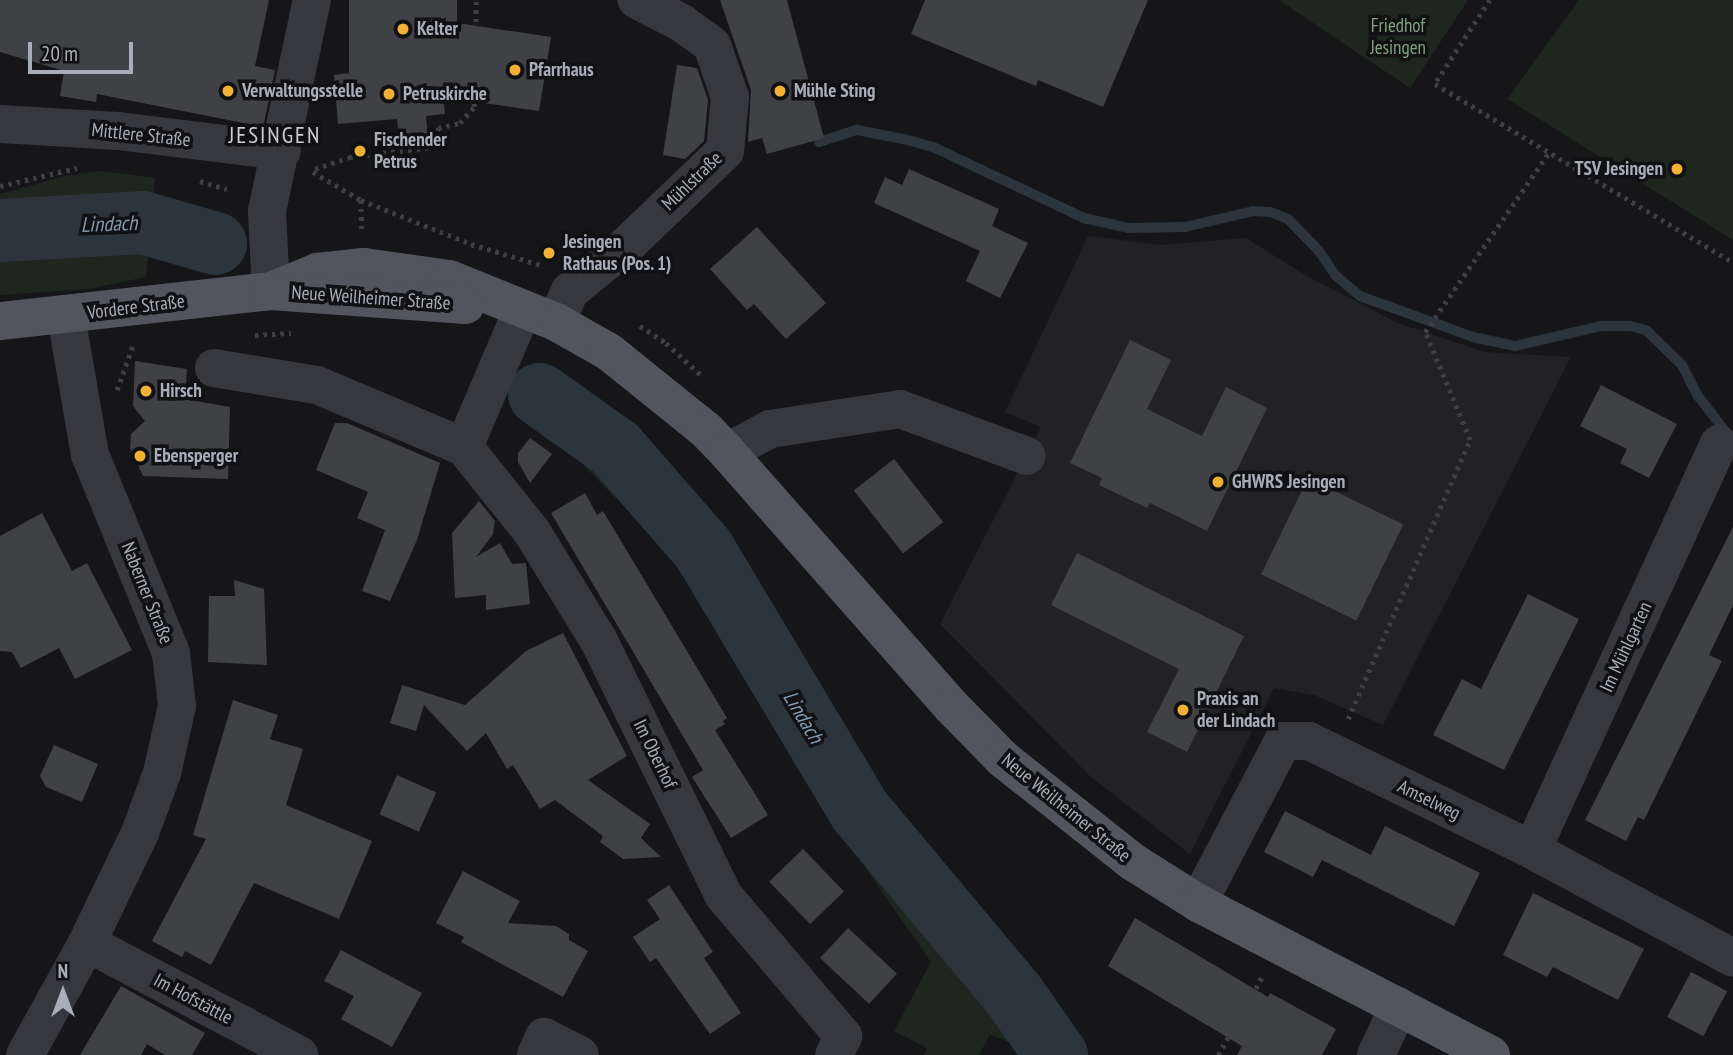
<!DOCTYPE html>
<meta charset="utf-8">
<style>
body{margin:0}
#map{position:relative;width:1733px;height:1055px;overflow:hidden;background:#161618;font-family:"PT Sans Narrow",sans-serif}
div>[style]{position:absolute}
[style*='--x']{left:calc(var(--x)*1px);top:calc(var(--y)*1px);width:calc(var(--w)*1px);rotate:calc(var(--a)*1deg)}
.built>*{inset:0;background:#222225}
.green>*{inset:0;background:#1e261f}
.stream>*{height:10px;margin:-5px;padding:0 5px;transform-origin:5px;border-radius:5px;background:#2c353c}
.river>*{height:63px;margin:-31.5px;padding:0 31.5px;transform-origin:31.5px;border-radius:31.5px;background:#2c353c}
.building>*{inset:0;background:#404145;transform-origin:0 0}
.path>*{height:4.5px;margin-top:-2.25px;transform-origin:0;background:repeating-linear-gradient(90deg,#3d3f44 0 3.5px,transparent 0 8.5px)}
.minor>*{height:38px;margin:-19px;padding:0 19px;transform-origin:19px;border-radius:19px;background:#37383d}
.major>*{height:38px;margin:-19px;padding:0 19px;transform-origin:19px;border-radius:19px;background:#53555c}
.dots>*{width:19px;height:19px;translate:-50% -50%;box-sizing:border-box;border:4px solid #111113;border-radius:50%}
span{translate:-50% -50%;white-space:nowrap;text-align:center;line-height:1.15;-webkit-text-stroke:7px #111113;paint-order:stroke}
.park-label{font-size:19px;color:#7fa381}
.poi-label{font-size:19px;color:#a8adb8;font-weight:700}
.left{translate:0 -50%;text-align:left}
.right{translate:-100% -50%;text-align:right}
.street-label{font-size:19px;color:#a8adb8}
.water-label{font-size:21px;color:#7f9bb3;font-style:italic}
.quarter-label{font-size:23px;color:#c9ccd4;letter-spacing:2px}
.north{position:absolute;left:28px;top:957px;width:70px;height:70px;-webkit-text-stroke:5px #111113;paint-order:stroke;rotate:0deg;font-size:19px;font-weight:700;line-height:28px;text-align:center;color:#a8adb8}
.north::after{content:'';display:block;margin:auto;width:24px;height:32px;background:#a8adb8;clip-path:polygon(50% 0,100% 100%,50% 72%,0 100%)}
.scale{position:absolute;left:28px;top:42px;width:105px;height:32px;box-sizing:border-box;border:4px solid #a8adb8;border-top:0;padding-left:9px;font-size:21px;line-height:24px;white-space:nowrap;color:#a8adb8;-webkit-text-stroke:5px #111113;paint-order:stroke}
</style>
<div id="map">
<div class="built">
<i style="clip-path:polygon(1088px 236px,1161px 245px,1246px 238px,1305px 275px,1398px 323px,1485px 352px,1571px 357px,1383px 725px,1314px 695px,1274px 688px,1190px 854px,1091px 777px,940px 624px,1041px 427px,1005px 412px)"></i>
</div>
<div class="green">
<i style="clip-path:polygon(1279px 0,1468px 0,1410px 88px)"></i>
<i style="clip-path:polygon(1579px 0,1733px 0,1733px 240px,1507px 99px)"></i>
<i style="clip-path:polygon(101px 171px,155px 178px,146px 277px,89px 289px,0 295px,0 194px,65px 176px)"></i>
<i style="clip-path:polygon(599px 447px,697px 556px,854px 817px,1005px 1000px,1044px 1055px,1023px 1055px,1020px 1047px,990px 1034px,979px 1055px,924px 1055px,927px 1048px,894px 1031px,931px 962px,804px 780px,682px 564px,585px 467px)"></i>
</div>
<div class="stream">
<i style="--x:819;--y:142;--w:40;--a:-18"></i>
<i style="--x:857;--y:130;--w:52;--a:11.1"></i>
<i style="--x:908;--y:140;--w:26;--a:16"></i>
<i style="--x:933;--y:147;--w:167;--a:25.2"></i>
<i style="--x:1084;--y:218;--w:45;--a:12.8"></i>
<i style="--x:1128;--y:228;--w:57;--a:-1"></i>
<i style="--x:1185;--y:227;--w:70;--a:-13.2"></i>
<i style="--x:1253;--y:211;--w:17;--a:3"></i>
<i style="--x:1270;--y:212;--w:19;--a:21"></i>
<i style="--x:1288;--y:219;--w:45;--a:45.9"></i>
<i style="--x:1319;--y:251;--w:29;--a:56"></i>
<i style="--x:1335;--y:275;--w:33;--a:40"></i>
<i style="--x:1360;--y:296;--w:120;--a:19.9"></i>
<i style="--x:1473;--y:337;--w:43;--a:12.1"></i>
<i style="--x:1515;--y:346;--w:88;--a:-13.1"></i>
<i style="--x:1601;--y:326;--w:29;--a:0"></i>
<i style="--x:1630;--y:326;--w:16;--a:14"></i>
<i style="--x:1646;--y:330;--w:50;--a:44.2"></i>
<i style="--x:1682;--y:365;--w:35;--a:63"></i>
<i style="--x:1698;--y:396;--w:51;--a:52.2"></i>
</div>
<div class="river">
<i style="--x:0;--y:230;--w:142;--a:-3.2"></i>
<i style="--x:142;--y:222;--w:76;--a:16"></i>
<i style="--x:539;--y:394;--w:93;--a:35.4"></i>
<i style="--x:615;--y:448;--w:134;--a:48.9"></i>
<i style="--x:703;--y:549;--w:305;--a:59.1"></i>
<i style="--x:860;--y:811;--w:239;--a:50.1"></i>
<i style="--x:1013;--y:994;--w:75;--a:54.8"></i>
</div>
<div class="building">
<i style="clip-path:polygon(0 0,269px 0,255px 66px,275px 70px,263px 127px,97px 94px,96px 102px,60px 96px,64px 71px,0 52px)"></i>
<i style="clip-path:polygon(349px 0,457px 0,457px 23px,551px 37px,539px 111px,443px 97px,445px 114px,426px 116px,428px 137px,399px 140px,397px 119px,338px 124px,334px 75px,349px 73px)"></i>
<i style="clip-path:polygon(720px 0,787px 0,824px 138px,767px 154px,762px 138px,748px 142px,751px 90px)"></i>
<i style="clip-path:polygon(925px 0,1148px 0,1103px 107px,1038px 80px,1036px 86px,911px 34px)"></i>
<i style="clip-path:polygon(677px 65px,697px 68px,708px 100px,704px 141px,685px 159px,663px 155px)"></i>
<i style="clip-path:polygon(909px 169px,999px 209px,992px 226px,1028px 243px,1000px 298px,966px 281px,980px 251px,874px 203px,885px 177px,902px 185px)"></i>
<i style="clip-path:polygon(757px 227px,826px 303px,786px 339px,754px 304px,747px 310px,710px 269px)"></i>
<i style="clip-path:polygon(1130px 340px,1171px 360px,1147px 409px,1202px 436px,1226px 387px,1267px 408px,1207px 531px,1150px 503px,1147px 508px,1099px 485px,1102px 478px,1070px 463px)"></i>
<i style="clip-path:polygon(135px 361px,187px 369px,185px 399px,230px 407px,228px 479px,143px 476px,130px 448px,131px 434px,145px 421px,133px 406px)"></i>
<i style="clip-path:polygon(1601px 385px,1677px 424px,1649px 478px,1620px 463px,1627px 449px,1580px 426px)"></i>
<i style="clip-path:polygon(335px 423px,347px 423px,440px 463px,417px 540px,390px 601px,362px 591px,385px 530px,357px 518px,368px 492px,316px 470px)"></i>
<i style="clip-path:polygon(530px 438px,552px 454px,530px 483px,518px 462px,518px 453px)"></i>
<i style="left:894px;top:459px;width:80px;height:51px;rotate:52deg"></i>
<i style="left:1308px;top:478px;width:106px;height:107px;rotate:26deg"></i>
<i style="clip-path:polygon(585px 493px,597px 515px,603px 511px,727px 718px,723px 721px,725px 724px,715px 730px,768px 815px,731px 838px,692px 777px,703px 770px,551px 513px)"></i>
<i style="clip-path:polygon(479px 501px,495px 521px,493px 534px,476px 557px,500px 543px,512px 564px,526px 563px,530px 604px,486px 610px,486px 595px,455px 598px,452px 533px)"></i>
<i style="clip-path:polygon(42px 513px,72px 571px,87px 563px,132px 650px,75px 679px,59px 648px,21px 668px,12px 652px,0 651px,0 536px)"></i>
<i style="clip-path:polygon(1733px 527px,1733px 605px,1709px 655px,1722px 661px,1644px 820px,1638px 817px,1626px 841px,1585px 820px)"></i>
<i style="clip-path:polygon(1077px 553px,1244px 636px,1187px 752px,1147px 732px,1179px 669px,1051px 605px)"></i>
<i style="clip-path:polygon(234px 580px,264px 589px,267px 665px,208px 662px,209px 596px,235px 596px)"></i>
<i style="clip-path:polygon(1528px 594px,1579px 619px,1504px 770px,1433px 735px,1462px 679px,1481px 689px)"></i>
<i style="clip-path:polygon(563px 633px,627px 756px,588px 780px,650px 824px,641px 838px,661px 857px,623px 859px,600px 842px,603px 836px,555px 800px,540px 809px,513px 765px,507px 769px,486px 733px,467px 751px,424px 705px,416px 731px,390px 723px,402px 685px,465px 705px,526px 651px)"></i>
<i style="clip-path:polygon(233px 700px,278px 715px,270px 739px,303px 749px,286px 805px,372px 841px,339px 919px,254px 883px,211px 965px,185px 951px,182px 957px,152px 941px,206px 839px,193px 835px)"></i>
<i style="clip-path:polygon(54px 745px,98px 764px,82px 802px,46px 787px,40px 776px)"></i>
<i style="left:397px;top:775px;width:43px;height:43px;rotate:24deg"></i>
<i style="clip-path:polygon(1285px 811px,1371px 855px,1385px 826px,1480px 873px,1454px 926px,1322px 860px,1313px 877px,1264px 852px)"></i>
<i style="left:803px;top:849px;width:59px;height:47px;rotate:46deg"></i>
<i style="clip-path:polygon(463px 871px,520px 901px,508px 923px,556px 926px,569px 934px,569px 940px,588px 951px,563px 997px,461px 942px,464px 937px,436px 923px)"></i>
<i style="clip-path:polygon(669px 885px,713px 952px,704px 958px,741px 1013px,710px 1034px,656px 958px,650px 962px,633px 937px,660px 919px,647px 900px)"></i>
<i style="clip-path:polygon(1533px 893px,1644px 949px,1618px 1000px,1553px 967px,1547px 977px,1503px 955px)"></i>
<i style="clip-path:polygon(1135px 918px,1268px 997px,1270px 993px,1336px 1029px,1322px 1055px,1237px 1055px,1242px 1046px,1108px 966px)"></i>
<i style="left:848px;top:928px;width:67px;height:41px;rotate:43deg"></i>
<i style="clip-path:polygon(341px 950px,422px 993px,392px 1047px,341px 1019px,354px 996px,324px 981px)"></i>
<i style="left:1691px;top:972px;width:41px;height:51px;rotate:28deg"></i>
<i style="clip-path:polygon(121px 986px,205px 1033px,192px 1055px,165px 1055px,147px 1044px,141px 1055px,80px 1055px)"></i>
</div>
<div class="path">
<i style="--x:1490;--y:0;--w:100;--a:123.2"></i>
<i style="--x:1435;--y:84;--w:347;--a:30.9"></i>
<i style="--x:315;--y:169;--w:36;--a:-19"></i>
<i style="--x:349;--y:157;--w:84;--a:-6.9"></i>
<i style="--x:432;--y:147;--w:20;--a:-72"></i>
<i style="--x:438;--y:128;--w:23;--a:-13"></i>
<i style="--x:460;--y:123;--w:21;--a:-49"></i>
<i style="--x:474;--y:107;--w:107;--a:-88.9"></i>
<i style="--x:313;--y:172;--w:56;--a:30.3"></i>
<i style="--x:361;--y:200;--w:118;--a:21.8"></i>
<i style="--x:471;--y:244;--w:76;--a:16.8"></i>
<i style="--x:200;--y:181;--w:28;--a:17"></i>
<i style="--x:0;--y:186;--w:79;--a:-13.2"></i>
<i style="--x:361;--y:200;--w:30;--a:88"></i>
<i style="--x:640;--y:326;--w:31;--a:33"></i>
<i style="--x:666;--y:343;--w:47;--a:42.4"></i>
<i style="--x:255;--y:335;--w:36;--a:-3"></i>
<i style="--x:117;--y:390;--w:51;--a:-70.5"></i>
<i style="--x:1348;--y:719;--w:305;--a:-66.4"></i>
<i style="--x:1470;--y:440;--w:117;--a:-112.6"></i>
<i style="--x:1425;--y:332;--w:219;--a:-55.4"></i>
<i style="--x:1218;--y:1055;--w:90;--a:-60.6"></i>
</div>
<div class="minor">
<i style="--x:0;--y:124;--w:118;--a:3.4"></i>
<i style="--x:118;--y:131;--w:165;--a:7"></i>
<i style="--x:271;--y:291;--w:80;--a:-92.9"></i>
<i style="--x:267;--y:211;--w:216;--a:-78"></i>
<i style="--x:556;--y:322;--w:34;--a:-66"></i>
<i style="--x:570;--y:291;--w:75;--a:-39"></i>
<i style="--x:628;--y:244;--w:134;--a:-43.8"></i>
<i style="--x:725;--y:151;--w:54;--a:-84.7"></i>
<i style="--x:730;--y:97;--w:55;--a:-109.1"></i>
<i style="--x:712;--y:45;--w:37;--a:-144"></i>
<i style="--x:682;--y:23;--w:51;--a:-152.9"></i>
<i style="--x:214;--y:368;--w:104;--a:9.4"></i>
<i style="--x:317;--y:385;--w:160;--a:22.9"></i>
<i style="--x:464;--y:447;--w:109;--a:51.3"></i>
<i style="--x:532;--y:532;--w:128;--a:58.4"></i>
<i style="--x:599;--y:641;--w:284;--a:63.9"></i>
<i style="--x:724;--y:896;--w:184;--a:49.6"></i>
<i style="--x:843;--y:1036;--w:21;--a:115"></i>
<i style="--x:464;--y:447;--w:150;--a:-66.9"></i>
<i style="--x:727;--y:452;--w:49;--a:-28.1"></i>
<i style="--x:770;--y:429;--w:132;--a:-8.7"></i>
<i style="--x:900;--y:409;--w:135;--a:20.3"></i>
<i style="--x:1532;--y:850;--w:447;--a:-65.3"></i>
<i style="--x:1198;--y:903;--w:183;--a:-62.3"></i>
<i style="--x:1283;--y:741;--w:26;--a:0"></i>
<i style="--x:1309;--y:741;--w:248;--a:26"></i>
<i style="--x:1532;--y:850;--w:228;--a:28.2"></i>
<i style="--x:87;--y:943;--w:240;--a:27.8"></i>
<i style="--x:25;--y:1055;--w:128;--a:-61"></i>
<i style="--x:87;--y:943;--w:122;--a:-64.3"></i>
<i style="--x:140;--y:833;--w:64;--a:-69.9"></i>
<i style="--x:162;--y:773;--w:69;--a:-77.4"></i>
<i style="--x:177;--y:706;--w:53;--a:-96.5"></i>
<i style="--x:171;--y:653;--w:214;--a:-112.2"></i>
<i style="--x:90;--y:455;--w:141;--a:-99.8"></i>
<i style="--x:536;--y:1055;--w:20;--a:-66"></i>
<i style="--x:544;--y:1037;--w:40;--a:26.6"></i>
<i style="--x:1376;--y:1055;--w:54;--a:-64.9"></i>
</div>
<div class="major">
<i style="--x:271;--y:291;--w:50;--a:-22.4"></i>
<i style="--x:317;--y:272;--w:47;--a:-6.1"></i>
<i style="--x:364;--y:267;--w:86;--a:8"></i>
<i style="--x:449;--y:279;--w:115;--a:21.9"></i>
<i style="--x:556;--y:322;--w:61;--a:29.5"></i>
<i style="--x:609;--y:352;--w:124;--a:38.8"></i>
<i style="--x:706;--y:430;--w:30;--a:46"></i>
<i style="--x:727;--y:452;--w:340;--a:48.6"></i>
<i style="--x:952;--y:707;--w:73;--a:45.6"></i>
<i style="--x:1003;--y:759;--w:166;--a:38.4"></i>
<i style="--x:1133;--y:862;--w:77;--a:32.2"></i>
<i style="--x:1198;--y:903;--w:330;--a:27.4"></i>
<i style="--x:0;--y:321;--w:273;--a:-6.3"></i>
<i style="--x:271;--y:291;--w:195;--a:4.1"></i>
</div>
<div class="dots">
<i style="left:403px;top:29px;background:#f2b134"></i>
<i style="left:515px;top:70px;background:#f2b134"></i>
<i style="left:228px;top:91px;background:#f2b134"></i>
<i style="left:780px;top:91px;background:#f2b134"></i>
<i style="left:389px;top:94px;background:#f2b134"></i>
<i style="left:360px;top:151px;background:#f2b134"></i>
<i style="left:1677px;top:169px;background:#f2b134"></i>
<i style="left:549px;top:253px;background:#f2b134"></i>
<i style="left:146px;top:391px;background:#f2b134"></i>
<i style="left:140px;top:456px;background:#f2b134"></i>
<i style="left:1218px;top:482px;background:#f2b134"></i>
<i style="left:1183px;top:710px;background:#f2b134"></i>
</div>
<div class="park-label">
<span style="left:1398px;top:37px">Friedhof<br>Jesingen</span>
</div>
<div class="poi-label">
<span class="left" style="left:417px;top:29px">Kelter</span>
<span class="left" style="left:529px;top:70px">Pfarrhaus</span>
<span class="left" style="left:242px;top:91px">Verwaltungsstelle</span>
<span class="left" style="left:794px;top:91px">Mühle Sting</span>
<span class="left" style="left:403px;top:94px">Petruskirche</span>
<span class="left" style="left:374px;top:151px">Fischender<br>Petrus</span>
<span class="right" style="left:1663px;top:169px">TSV Jesingen</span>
<span class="left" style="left:563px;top:253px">Jesingen<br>Rathaus (Pos. 1)</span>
<span class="left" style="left:160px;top:391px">Hirsch</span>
<span class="left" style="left:154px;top:456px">Ebensperger</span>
<span class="left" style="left:1232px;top:482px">GHWRS Jesingen</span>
<span class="left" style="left:1197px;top:710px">Praxis an<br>der Lindach</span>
</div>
<div class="street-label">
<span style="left:141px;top:135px;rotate:6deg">Mittlere Straße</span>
<span style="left:692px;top:181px;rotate:-44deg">Mühlstraße</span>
<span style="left:371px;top:298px;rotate:4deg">Neue Weilheimer Straße</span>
<span style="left:136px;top:307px;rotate:-7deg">Vordere Straße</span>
<span style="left:147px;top:593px;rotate:68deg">Naberner Straße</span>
<span style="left:1626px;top:647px;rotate:-65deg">Im Mühlgarten</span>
<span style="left:655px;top:754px;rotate:64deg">Im Oberhof</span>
<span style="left:1429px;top:800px;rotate:26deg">Amselweg</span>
<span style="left:1066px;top:808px;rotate:39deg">Neue Weilheimer Straße</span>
<span style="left:193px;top:999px;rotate:28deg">Im Hofstättle</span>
</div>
<div class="water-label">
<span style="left:109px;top:224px;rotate:-2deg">Lindach</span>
<span style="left:803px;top:717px;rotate:59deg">Lindach</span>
</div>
<div class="quarter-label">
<span style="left:275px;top:135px">JESINGEN</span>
</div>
<div class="north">N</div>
<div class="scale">20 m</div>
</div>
